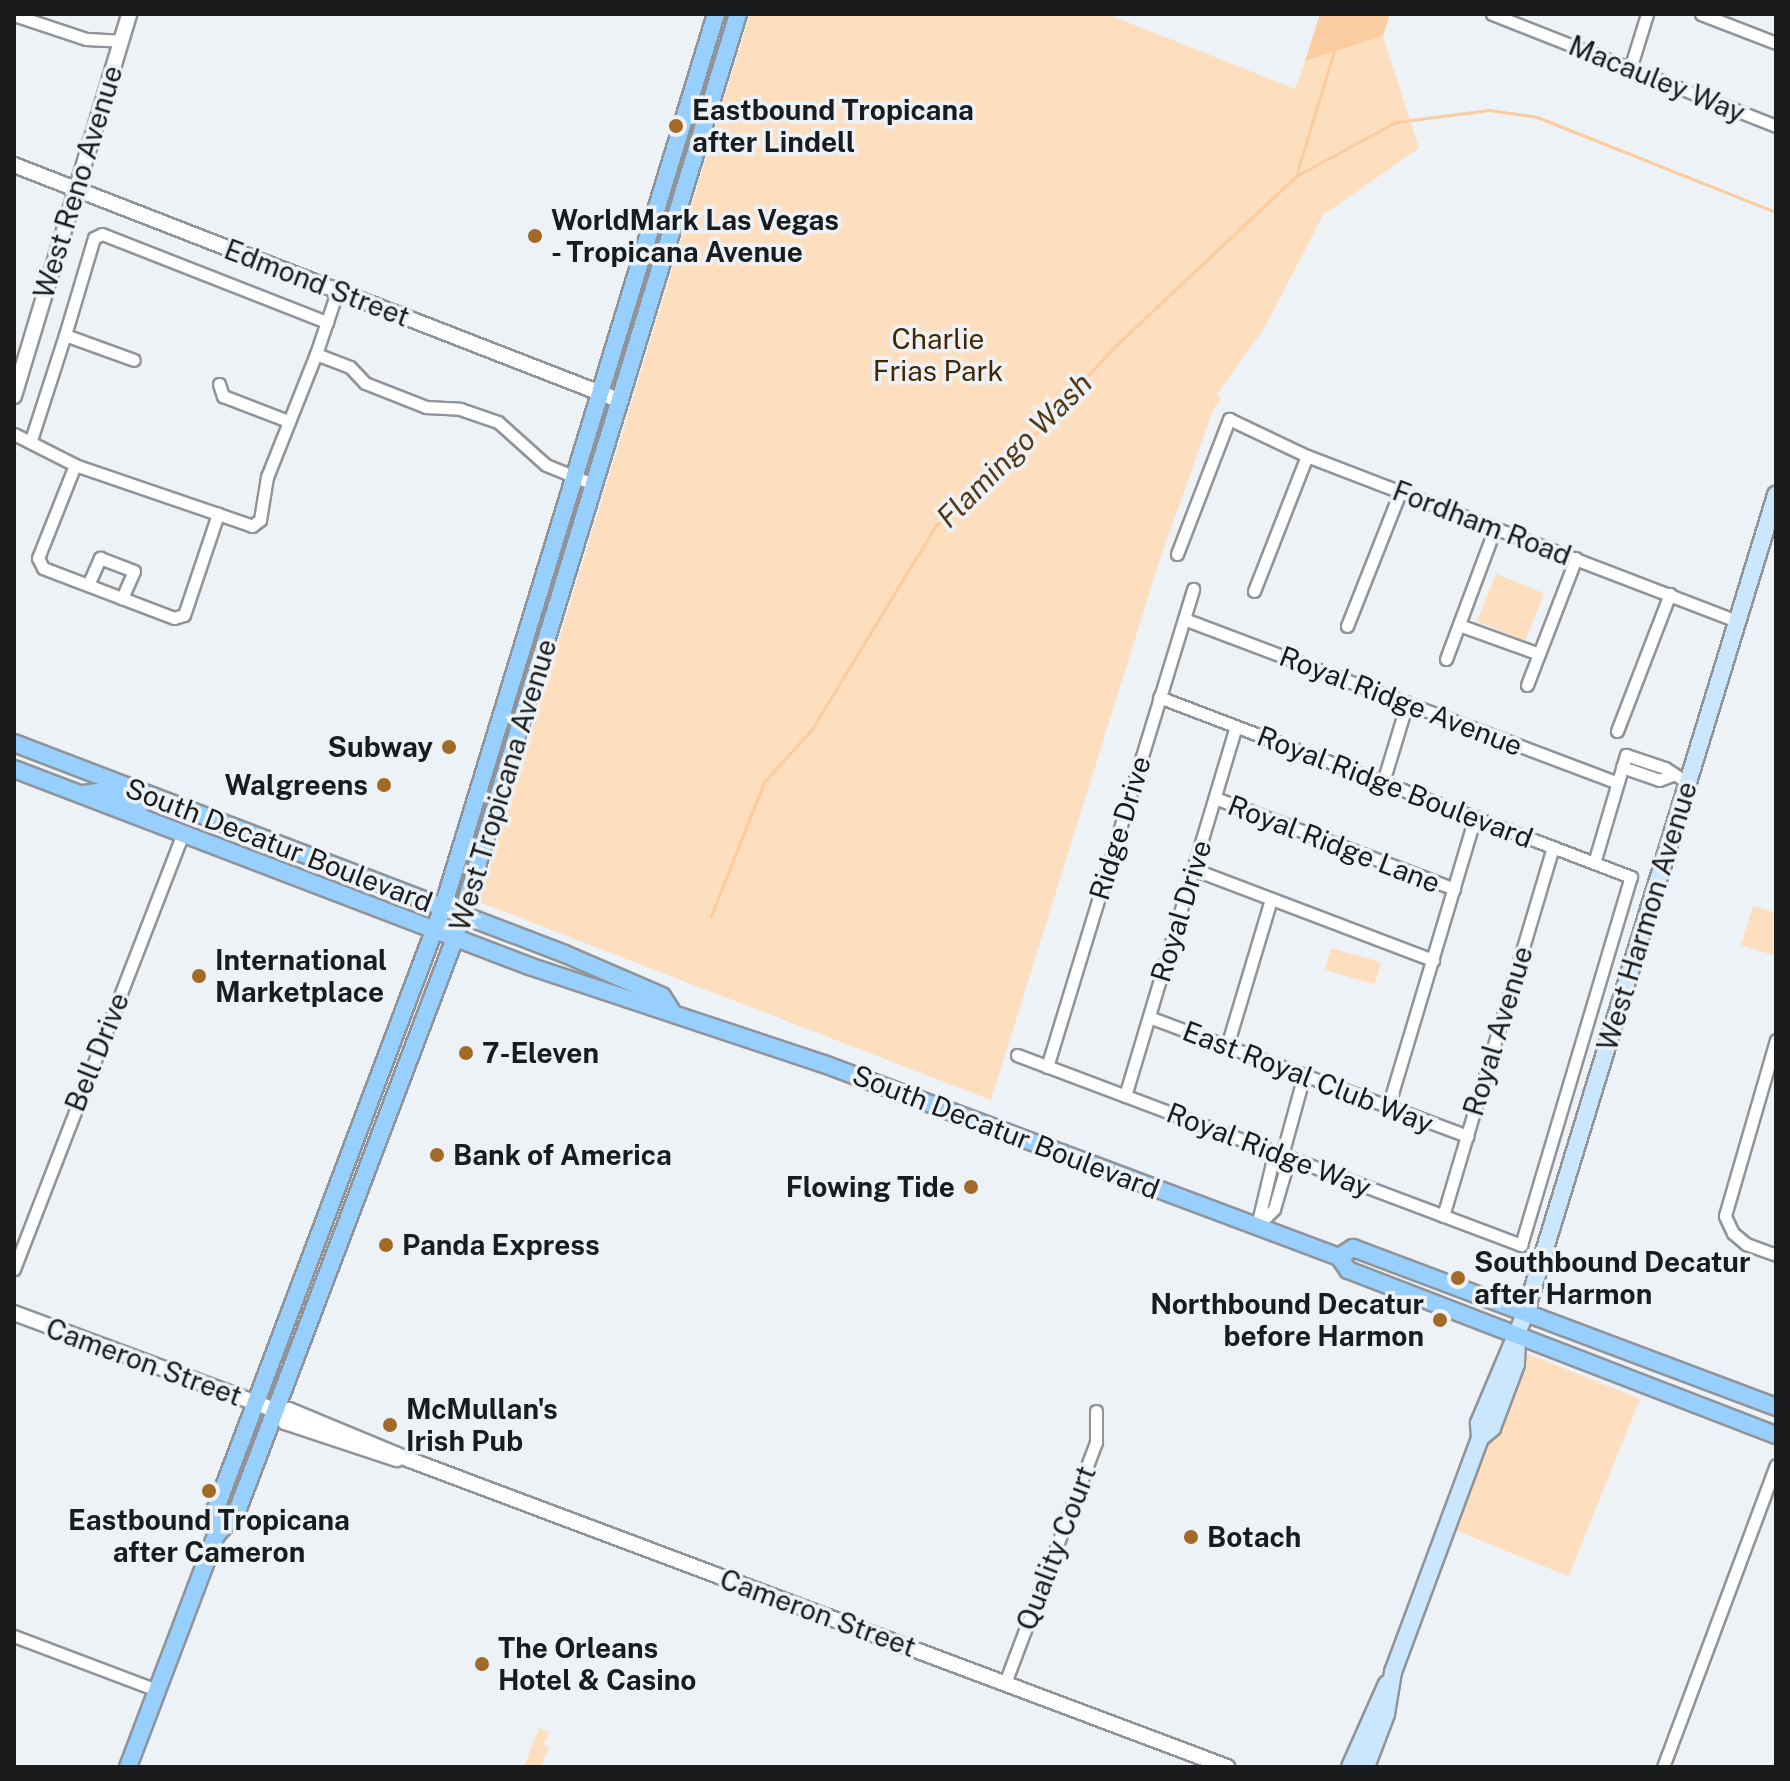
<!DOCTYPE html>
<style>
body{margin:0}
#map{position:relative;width:1790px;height:1781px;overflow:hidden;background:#edf2f7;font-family:"Public Sans",sans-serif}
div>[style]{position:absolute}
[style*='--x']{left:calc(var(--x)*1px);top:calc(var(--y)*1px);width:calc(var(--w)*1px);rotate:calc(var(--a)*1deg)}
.green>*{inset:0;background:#fddebf;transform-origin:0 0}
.water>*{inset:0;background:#facc9f}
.stream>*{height:3px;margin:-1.5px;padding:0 1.5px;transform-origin:1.5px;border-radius:1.5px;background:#facc9f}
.roads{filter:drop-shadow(2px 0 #909499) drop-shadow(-2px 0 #909499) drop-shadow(0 2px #909499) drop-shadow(0 -2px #909499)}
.minor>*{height:11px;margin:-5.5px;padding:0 5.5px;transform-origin:5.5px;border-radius:5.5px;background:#fff}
.tertiary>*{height:14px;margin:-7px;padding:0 7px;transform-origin:7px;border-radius:7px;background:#fff}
.secondary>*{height:16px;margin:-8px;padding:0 8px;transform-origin:8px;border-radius:8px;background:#cbe7fe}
.primary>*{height:16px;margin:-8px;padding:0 8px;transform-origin:8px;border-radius:8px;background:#97d0fe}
.dots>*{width:22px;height:22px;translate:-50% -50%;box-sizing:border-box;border:4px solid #edf2f7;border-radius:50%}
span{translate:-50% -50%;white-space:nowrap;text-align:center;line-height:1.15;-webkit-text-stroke:7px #edf2f7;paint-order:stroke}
.street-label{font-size:28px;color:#191b1c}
.poi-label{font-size:28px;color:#191b1c;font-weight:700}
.left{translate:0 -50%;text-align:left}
.right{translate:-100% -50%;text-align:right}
.park-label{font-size:28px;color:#432601}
.water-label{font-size:30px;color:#583916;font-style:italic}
.frame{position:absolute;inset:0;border:16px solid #191b1c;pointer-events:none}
</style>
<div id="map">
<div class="green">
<i style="clip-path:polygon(750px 14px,1107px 14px,1295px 89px,1305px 61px,1383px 36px,1419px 148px,1323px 215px,1265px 327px,1217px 394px,1221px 400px,1214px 408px,1160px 559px,991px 1100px,479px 902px)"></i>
<i style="left:1496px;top:574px;width:52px;height:51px;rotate:22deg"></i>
<i style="clip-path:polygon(1753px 906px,1776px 913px,1776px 956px,1741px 945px)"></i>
<i style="left:1331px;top:948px;width:52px;height:23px;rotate:16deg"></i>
<i style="left:1526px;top:1353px;width:123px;height:191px;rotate:22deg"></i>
<i style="clip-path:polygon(539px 1728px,549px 1732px,544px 1745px,549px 1747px,541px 1767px,524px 1767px)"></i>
</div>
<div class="water">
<i style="clip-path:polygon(1320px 14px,1390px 14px,1383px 36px,1305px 61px)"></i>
</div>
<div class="stream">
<i style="--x:1296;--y:176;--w:114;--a:-28.4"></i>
<i style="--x:1396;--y:122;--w:94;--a:-7.4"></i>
<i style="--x:1489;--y:110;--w:49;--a:8.3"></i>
<i style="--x:1537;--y:117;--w:257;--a:21.7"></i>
<i style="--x:711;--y:916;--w:144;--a:-68.4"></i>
<i style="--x:764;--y:782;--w:72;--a:-47.8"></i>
<i style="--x:812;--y:729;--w:239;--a:-58.7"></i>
<i style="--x:936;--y:525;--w:64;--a:-37.4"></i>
<i style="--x:987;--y:486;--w:188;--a:-47.6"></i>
<i style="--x:1114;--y:347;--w:250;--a:-43.2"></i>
<i style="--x:1296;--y:176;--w:131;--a:-73.1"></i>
</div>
<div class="roads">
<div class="minor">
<i style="--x:1492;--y:14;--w:305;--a:21.5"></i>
<i style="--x:1701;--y:14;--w:80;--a:21.1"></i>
<i style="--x:14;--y:15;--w:76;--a:18.4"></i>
<i style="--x:86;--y:39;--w:35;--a:3"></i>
<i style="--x:1630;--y:69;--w:58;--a:-72.8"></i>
<i style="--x:337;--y:292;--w:65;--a:108.7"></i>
<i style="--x:316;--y:354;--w:36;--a:21"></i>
<i style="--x:350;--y:367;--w:22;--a:47"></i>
<i style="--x:365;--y:383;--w:66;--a:21.5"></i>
<i style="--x:426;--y:407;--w:34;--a:3"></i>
<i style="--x:460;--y:409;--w:40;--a:18.9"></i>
<i style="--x:498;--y:422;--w:64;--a:41.9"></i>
<i style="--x:546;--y:465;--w:53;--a:22.2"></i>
<i style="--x:65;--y:335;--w:101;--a:-73.4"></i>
<i style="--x:94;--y:238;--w:9;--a:-27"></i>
<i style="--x:102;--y:234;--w:242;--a:21.4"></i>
<i style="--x:219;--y:384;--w:13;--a:72"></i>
<i style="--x:223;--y:396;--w:70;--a:21"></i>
<i style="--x:14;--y:434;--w:68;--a:26.9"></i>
<i style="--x:31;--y:440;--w:110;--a:-72.1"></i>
<i style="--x:65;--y:335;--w:73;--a:19.9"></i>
<i style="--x:218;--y:514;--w:151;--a:-161.1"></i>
<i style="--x:75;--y:465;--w:100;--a:111.7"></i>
<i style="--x:38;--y:558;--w:11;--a:63"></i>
<i style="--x:43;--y:568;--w:140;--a:20.9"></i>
<i style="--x:174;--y:618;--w:10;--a:-17"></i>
<i style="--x:184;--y:615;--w:107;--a:-71.4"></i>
<i style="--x:218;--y:514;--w:36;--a:19"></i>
<i style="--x:252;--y:526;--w:10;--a:-37"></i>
<i style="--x:260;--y:520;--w:44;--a:-80.8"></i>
<i style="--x:267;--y:477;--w:132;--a:-68.3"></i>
<i style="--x:1177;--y:554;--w:145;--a:-68.9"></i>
<i style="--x:1229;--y:419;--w:86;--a:25.4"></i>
<i style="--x:1307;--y:456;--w:460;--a:21"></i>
<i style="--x:88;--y:585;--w:30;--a:-66"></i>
<i style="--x:100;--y:558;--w:36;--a:21"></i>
<i style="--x:134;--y:571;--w:30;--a:114"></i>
<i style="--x:1254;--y:591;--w:145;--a:-68.6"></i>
<i style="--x:1184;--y:619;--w:463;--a:20.7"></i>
<i style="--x:1459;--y:625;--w:85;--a:19.9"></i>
<i style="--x:1347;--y:626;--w:144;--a:-68.4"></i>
<i style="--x:1446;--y:659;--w:140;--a:-69.5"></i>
<i style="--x:1527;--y:685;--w:136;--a:-68.9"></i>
<i style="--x:1617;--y:731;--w:147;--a:-68.9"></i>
<i style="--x:1622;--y:767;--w:39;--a:19"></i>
<i style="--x:1659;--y:780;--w:12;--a:-20"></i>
<i style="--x:1383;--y:782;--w:83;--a:-73.1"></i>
<i style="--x:1215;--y:798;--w:256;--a:20.8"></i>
<i style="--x:1594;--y:863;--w:113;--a:-73.5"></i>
<i style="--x:1626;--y:755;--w:41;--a:18.4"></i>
<i style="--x:1665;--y:768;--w:27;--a:33"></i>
<i style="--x:1193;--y:869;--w:257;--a:20.8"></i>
<i style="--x:1149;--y:1017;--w:340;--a:20.5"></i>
<i style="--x:1776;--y:1040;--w:183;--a:106.2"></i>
<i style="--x:1725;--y:1216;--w:19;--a:65"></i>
<i style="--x:1733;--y:1233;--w:17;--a:40"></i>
<i style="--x:1746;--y:1244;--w:32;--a:20"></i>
<i style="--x:1227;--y:1046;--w:153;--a:-73.3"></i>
<i style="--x:1017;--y:1055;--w:539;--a:20.66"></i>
<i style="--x:1521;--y:1245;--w:384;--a:-73.4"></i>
<i style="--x:1631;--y:877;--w:505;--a:-159.13"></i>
<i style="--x:1047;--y:1067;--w:500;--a:-73"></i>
<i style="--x:1125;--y:1096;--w:386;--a:-73.3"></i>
<i style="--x:1388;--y:1107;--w:303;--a:-73.3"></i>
<i style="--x:1282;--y:1155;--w:83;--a:-74.6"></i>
<i style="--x:1443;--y:1216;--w:385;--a:-73.4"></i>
<i style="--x:1257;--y:1226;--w:24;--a:-45"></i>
<i style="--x:1274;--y:1209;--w:43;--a:-73.7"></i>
<i style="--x:1286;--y:1168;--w:14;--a:-107"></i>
<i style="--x:1257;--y:1226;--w:65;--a:-76.6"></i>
<i style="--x:1272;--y:1163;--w:13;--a:-39"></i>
<i style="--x:14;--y:1269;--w:465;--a:-68.8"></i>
<i style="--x:14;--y:1636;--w:153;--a:20.7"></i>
<i style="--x:1005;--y:1683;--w:258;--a:-69.3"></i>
<i style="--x:1096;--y:1442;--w:31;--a:-90"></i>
<i style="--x:1663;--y:1767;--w:322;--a:-69.5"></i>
</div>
<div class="tertiary">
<i style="--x:14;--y:165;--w:651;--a:21.25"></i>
<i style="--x:14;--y:396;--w:399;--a:-73.2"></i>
<i style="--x:14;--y:1313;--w:278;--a:20.4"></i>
<i style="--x:275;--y:1410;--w:14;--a:0"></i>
<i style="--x:289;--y:1410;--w:131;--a:22.5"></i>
<i style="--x:410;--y:1460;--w:873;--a:20.59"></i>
<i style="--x:275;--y:1410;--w:16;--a:50"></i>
<i style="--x:285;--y:1422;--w:118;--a:18.3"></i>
</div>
<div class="secondary">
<i style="--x:1480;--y:1438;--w:16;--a:-40"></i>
<i style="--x:1492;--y:1428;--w:68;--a:-69.4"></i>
<i style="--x:1516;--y:1364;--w:23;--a:-88"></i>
<i style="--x:1350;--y:1767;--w:91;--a:-66"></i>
<i style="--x:1366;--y:1767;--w:57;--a:-69.3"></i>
<i style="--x:1386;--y:1714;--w:43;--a:-80.5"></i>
<i style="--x:1393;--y:1672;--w:250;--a:-69.6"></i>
<i style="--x:1480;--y:1438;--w:15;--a:-94"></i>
<i style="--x:1479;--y:1423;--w:118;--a:-67.1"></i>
<i style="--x:1525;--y:1314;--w:857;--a:-72.96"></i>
</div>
<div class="primary">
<i style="--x:14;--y:743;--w:590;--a:20.95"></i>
<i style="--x:565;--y:954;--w:106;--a:23.4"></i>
<i style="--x:662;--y:996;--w:17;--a:57"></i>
<i style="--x:14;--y:769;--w:551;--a:20.93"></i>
<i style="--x:529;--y:966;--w:311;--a:18.4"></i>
<i style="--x:824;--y:1064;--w:550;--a:20.54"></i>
<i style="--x:1339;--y:1257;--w:16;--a:55"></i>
<i style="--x:1348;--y:1270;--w:459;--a:21.1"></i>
<i style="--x:84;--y:794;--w:19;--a:-9"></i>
<i style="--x:103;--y:791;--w:41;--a:18.4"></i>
<i style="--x:1339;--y:1257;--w:17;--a:-33"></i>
<i style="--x:1353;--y:1248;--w:452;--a:20.6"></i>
<i style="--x:216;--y:1535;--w:29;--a:-46"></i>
<i style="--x:236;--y:1514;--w:616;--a:-69.18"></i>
<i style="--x:455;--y:938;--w:966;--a:-72.97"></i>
<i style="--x:128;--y:1767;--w:248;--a:-69.2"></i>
<i style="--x:216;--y:1535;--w:27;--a:-90"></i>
<i style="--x:216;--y:1508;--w:642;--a:-69.31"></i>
<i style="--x:443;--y:907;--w:934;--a:-73"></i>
</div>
</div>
<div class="dots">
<i style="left:676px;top:126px;background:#a26927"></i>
<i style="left:535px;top:236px;background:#a26927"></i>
<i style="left:449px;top:747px;background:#a26927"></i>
<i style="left:384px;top:785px;background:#a26927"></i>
<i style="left:199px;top:976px;background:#a26927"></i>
<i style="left:466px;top:1053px;background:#a26927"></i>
<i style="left:437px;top:1155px;background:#a26927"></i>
<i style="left:971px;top:1187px;background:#a26927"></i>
<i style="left:386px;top:1245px;background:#a26927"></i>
<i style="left:1458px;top:1278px;background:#a26927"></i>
<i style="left:1440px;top:1320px;background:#a26927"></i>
<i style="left:390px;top:1425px;background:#a26927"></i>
<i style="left:209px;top:1491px;background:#a26927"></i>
<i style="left:1191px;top:1537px;background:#a26927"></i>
<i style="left:482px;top:1664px;background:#a26927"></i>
</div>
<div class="street-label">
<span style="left:1657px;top:79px;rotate:22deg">Macauley Way</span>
<span style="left:78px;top:182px;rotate:-73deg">West Reno Avenue</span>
<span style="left:317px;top:283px;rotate:21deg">Edmond Street</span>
<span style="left:1482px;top:523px;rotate:21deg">Fordham Road</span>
<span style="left:1401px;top:701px;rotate:21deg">Royal Ridge Avenue</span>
<span style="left:503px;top:785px;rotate:-73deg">West Tropicana Avenue</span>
<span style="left:1395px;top:787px;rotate:21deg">Royal Ridge Boulevard</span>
<span style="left:1120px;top:828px;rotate:-73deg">Ridge Drive</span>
<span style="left:1334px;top:844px;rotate:21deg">Royal Ridge Lane</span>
<span style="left:279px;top:845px;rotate:21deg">South Decatur Boulevard</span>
<span style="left:1181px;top:911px;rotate:-73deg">Royal Drive</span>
<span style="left:1647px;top:916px;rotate:-73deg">West Harmon Avenue</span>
<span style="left:1498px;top:1031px;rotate:-73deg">Royal Avenue</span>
<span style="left:97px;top:1052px;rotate:-68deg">Bell Drive</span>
<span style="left:1308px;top:1077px;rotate:21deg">East Royal Club Way</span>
<span style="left:1006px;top:1132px;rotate:21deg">South Decatur Boulevard</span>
<span style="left:1269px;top:1150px;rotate:21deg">Royal Ridge Way</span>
<span style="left:144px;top:1362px;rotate:20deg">Cameron Street</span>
<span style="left:1056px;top:1548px;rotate:-69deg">Quality Court</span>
<span style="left:818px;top:1613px;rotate:20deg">Cameron Street</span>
</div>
<div class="poi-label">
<span class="left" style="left:692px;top:126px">Eastbound Tropicana<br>after Lindell</span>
<span class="left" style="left:551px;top:236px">WorldMark Las Vegas<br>- Tropicana Avenue</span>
<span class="right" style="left:433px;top:747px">Subway</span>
<span class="right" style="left:368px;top:785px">Walgreens</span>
<span class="left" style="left:215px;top:976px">International<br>Marketplace</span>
<span class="left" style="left:482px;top:1053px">7-Eleven</span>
<span class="left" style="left:453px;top:1155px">Bank of America</span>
<span class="right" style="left:955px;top:1187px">Flowing Tide</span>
<span class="left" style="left:402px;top:1245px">Panda Express</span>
<span class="left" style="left:1474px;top:1278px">Southbound Decatur<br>after Harmon</span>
<span class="right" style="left:1424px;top:1320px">Northbound Decatur<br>before Harmon</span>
<span class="left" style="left:406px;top:1425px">McMullan's<br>Irish Pub</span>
<span style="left:209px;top:1536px">Eastbound Tropicana<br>after Cameron</span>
<span class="left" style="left:1207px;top:1537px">Botach</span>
<span class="left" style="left:498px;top:1664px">The Orleans<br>Hotel &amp; Casino</span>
</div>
<div class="park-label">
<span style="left:938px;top:355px">Charlie<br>Frias Park</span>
</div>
<div class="water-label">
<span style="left:1014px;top:450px;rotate:-45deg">Flamingo Wash</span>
</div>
<div class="frame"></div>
</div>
